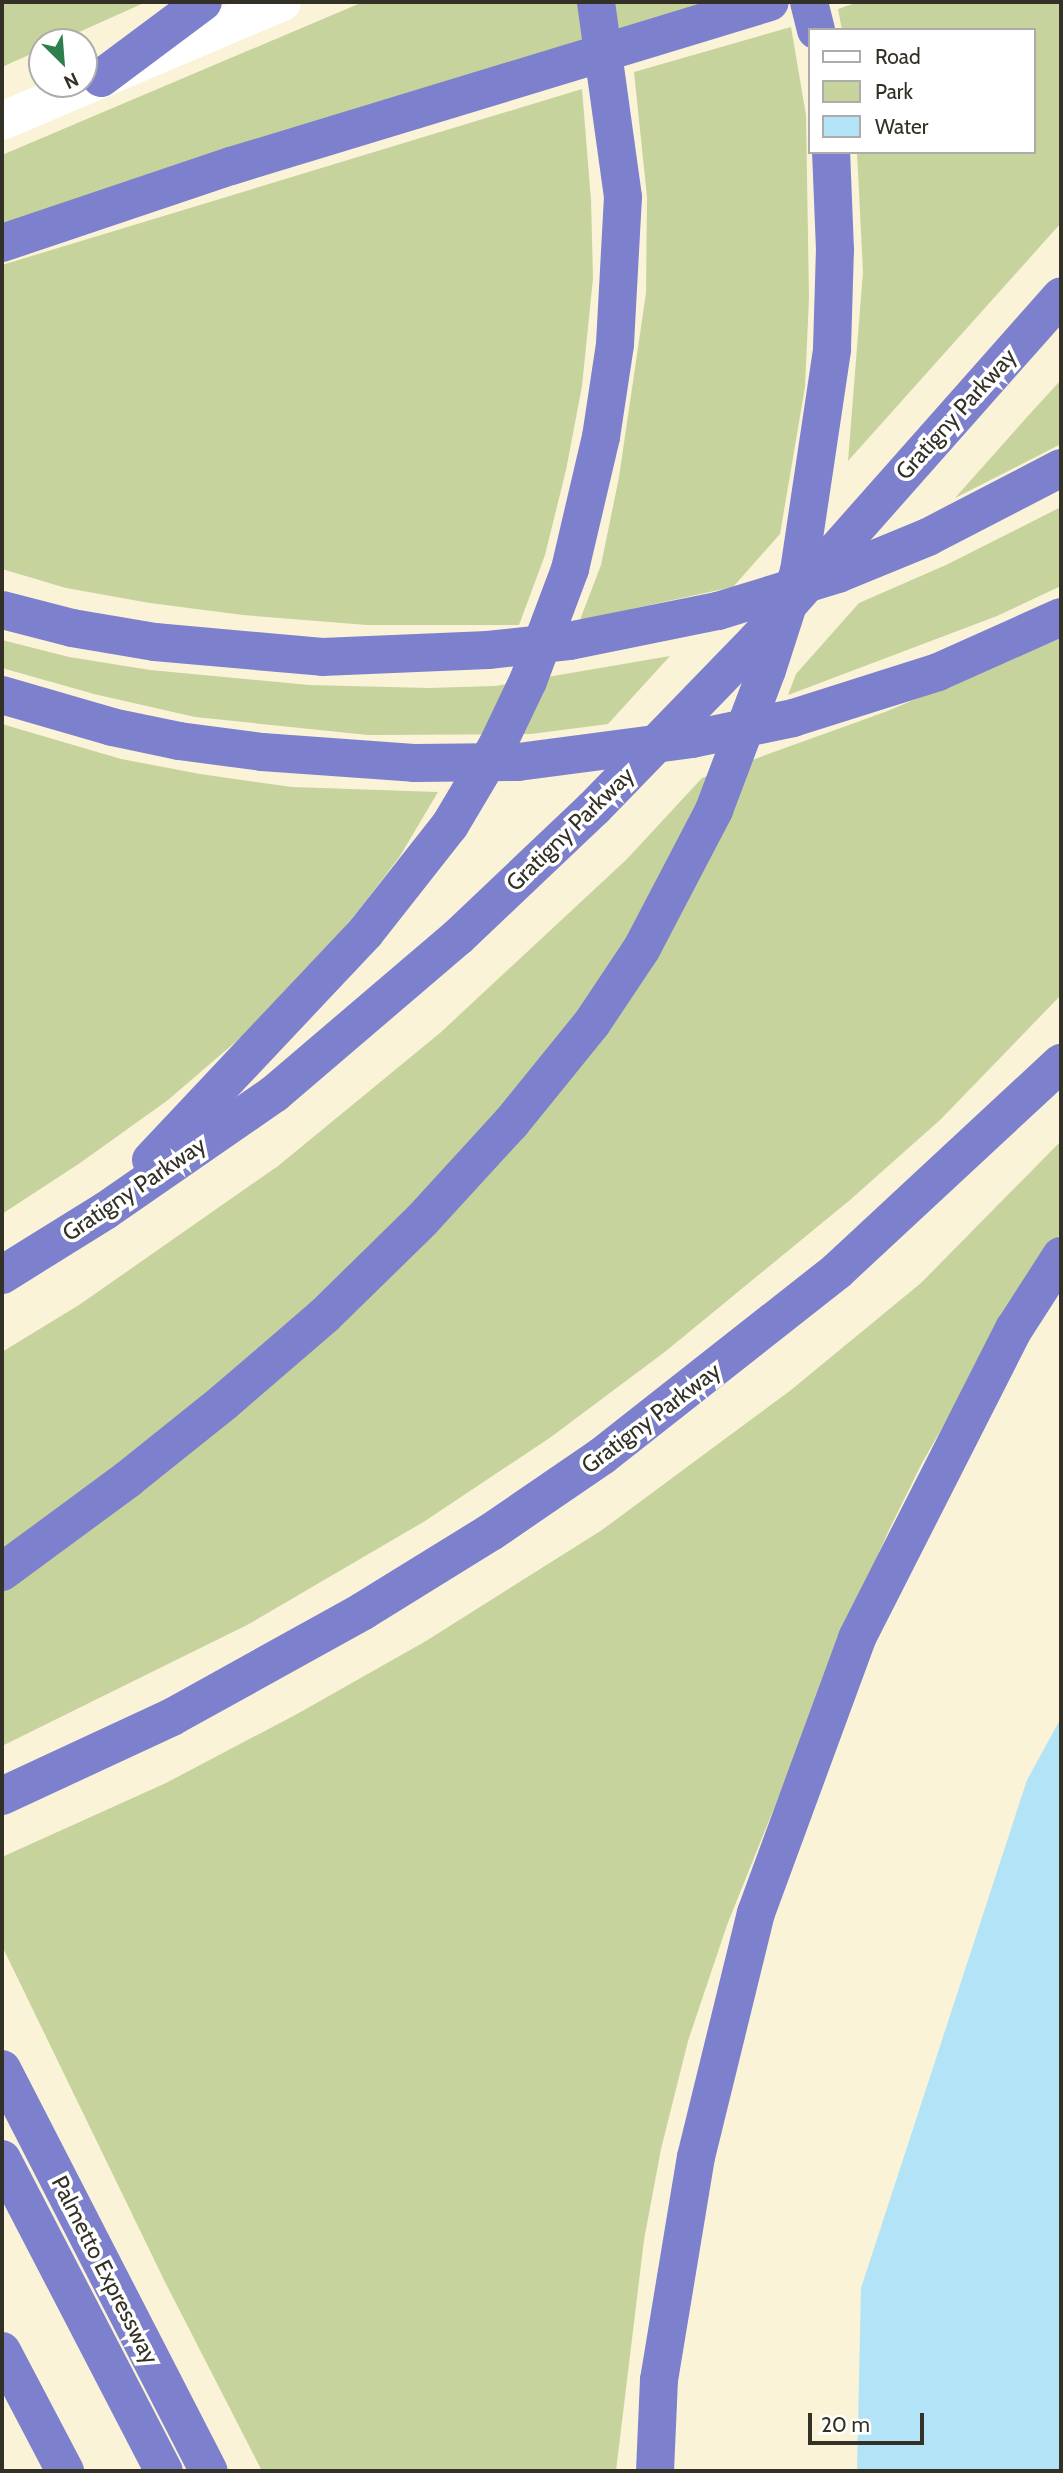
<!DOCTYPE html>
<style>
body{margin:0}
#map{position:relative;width:1063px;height:2473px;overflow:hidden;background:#faf3d8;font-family:Cabin,sans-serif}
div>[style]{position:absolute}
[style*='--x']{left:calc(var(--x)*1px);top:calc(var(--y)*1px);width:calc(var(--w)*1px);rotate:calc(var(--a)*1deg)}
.green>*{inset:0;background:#c6d39c}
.water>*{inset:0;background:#b3e3f7}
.tertiary>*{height:38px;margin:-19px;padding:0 19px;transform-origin:19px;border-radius:19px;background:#fff}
.motorway>*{height:38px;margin:-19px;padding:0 19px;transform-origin:19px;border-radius:19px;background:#7d80cd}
span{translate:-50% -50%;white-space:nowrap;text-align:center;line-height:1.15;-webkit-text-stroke:7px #fff;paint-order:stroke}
.street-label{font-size:23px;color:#333026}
.frame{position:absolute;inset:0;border:4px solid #333026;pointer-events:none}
.legend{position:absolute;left:808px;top:28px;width:228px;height:126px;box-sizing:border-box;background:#fff;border:2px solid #adaca8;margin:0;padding:9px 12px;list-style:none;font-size:21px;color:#333026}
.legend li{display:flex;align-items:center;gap:14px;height:35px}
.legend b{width:35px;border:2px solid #adaca8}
.north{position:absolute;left:28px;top:28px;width:70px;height:70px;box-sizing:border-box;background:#fff;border:2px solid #adaca8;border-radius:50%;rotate:155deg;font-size:19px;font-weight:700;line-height:28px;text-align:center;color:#333026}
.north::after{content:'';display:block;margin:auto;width:24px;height:32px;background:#2e7e4e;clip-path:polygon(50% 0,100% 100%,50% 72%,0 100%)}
.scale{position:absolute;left:808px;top:2413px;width:116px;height:32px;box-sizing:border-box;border:4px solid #333026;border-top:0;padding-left:9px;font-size:21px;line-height:24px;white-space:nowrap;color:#333026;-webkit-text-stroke:5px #fff;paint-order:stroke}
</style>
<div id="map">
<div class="green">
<i style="clip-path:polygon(2px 2px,146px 2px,57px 42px,42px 42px,42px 49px,2px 67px)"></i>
<i style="clip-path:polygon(363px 2px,725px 2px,2px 228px,2px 155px)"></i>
<i style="clip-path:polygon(858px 2px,1061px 2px,1061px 223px,848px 461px,863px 272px,857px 152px,1033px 152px,1033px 30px,842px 30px,838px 9px)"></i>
<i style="clip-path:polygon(791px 27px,806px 115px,809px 298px,805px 387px,780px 534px,733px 587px,580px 620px,601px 565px,619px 477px,646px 293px,647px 197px,634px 72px)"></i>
<i style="clip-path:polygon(582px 89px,591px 200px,593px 278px,582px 386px,566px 470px,545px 555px,519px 625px,367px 625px,243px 615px,150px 603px,66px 588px,2px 569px,2px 265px)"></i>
<i style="clip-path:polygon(1061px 380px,1061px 444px,955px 498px,1027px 417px)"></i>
<i style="clip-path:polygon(1061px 507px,1061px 586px,997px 616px,788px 695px,796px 674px,859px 603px,946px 565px)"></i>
<i style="clip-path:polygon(1061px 638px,1061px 995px,940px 1120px,850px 1200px,666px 1351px,551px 1437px,425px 1521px,249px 1624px,2px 1746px,2px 1352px,79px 1305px,278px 1166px,440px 1033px,627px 859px,702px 778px,885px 712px)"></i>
<i style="clip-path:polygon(2px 640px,69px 657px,150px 670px,309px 685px,429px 688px,495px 686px,670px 656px,608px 724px,531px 734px,368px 735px,195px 717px,94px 694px,2px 668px)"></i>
<i style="clip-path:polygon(2px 724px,121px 759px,200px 774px,292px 787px,438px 792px,400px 856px,359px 910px,318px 960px,262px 1019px,168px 1100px,80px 1163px,2px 1214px)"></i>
<i style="clip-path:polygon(1061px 1141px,1061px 1232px,965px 1388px,922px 1463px,888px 1532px,853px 1612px,727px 1925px,688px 2041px,661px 2149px,644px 2240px,616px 2471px,262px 2471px,165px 2282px,2px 1946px,2px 1857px,166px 1783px,297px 1714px,426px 1641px,602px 1530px,791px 1390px,921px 1283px)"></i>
</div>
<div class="water">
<i style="clip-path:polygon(1061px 1718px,1061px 2471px,857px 2471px,861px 2288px,1027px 1780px)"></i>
</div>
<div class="tertiary">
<i style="--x:2;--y:121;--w:304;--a:-23"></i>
</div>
<div class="motorway">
<i style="--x:809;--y:2;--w:29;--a:76"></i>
<i style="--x:101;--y:78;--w:127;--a:-36.7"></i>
<i style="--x:2;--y:243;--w:242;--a:-18.6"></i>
<i style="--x:231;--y:166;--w:563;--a:-16.92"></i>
<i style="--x:2;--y:610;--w:72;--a:14.4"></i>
<i style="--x:72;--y:628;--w:84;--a:9.6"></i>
<i style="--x:155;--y:642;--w:168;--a:5.1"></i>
<i style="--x:322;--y:657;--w:166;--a:-2.4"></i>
<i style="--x:488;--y:650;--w:81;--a:-6.3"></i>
<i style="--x:569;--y:641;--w:152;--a:-11.4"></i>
<i style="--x:718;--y:611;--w:126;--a:-17.1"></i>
<i style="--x:838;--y:574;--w:97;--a:-22.3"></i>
<i style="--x:928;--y:537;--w:150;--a:-27.4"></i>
<i style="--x:2;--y:695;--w:115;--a:16.2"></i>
<i style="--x:112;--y:727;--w:68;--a:11.8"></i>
<i style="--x:179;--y:741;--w:84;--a:7.5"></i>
<i style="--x:262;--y:752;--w:152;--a:4.1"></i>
<i style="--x:414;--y:763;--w:104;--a:-0.6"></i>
<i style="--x:518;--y:762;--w:176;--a:-7.5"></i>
<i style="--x:692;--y:739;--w:103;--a:-11.7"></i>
<i style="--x:793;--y:718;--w:152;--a:-17.6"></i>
<i style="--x:938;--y:672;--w:135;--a:-24.1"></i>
<i style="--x:151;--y:1160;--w:312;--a:-46.7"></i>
<i style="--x:365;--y:933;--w:137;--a:-51.8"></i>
<i style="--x:450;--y:825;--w:92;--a:-59.3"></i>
<i style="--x:497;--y:746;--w:72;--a:-64.5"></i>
<i style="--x:528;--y:681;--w:120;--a:-69.4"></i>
<i style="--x:570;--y:569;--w:136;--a:-76.8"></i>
<i style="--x:601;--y:437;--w:94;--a:-81.4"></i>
<i style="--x:615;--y:344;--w:147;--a:-86.9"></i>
<i style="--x:623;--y:197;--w:197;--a:-97.9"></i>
<i style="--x:2;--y:1275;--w:121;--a:-31.9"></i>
<i style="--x:105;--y:1211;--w:206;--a:-34.7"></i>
<i style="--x:274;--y:1094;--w:242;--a:-40.5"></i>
<i style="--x:458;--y:937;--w:187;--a:-43.5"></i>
<i style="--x:594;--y:808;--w:233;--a:-45.9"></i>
<i style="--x:756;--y:641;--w:460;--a:-48.5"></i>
<i style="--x:2;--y:1572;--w:157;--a:-36.4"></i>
<i style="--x:128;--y:1479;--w:123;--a:-38.7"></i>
<i style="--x:224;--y:1402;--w:132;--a:-40.7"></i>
<i style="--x:324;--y:1316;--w:137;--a:-44.4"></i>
<i style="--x:422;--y:1220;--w:132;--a:-47.5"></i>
<i style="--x:511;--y:1123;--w:129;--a:-51"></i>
<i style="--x:592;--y:1023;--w:90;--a:-56.3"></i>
<i style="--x:642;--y:948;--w:156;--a:-62.4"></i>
<i style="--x:714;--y:810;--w:150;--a:-69.3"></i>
<i style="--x:767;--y:670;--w:104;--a:-72.1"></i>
<i style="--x:799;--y:571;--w:224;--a:-81.5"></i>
<i style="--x:832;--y:349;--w:99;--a:-88.3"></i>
<i style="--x:835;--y:250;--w:98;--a:-92.3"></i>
<i style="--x:2;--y:1796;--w:187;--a:-24.9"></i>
<i style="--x:172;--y:1717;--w:218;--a:-29"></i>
<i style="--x:363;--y:1611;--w:150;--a:-31.7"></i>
<i style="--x:491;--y:1532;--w:135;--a:-34.4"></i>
<i style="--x:602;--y:1456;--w:299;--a:-38.2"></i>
<i style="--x:837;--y:1271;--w:306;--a:-42.9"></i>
<i style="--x:2;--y:2069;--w:452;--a:62.8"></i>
<i style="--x:2;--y:2159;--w:352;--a:62.6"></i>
<i style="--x:2;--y:2351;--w:136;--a:62.3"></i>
<i style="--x:655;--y:2471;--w:91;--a:-87.5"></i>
<i style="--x:659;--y:2380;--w:226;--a:-80.6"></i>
<i style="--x:696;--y:2157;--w:251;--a:-76.2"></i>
<i style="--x:756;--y:1913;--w:293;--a:-69.8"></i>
<i style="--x:857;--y:1638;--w:347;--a:-63.1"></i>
<i style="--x:1014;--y:1329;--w:87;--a:-57.2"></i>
</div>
<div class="street-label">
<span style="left:956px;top:414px;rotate:-48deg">Gratigny Parkway</span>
<span style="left:570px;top:829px;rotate:-44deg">Gratigny Parkway</span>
<span style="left:134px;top:1189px;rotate:-34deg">Gratigny Parkway</span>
<span style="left:651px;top:1418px;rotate:-37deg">Gratigny Parkway</span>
<span style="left:105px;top:2270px;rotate:63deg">Palmetto Expressway</span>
</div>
<div class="frame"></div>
<ul class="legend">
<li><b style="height:9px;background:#fff"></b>Road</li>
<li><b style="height:19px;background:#c6d39c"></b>Park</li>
<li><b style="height:19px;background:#b3e3f7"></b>Water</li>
</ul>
<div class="north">N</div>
<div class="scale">20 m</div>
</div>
